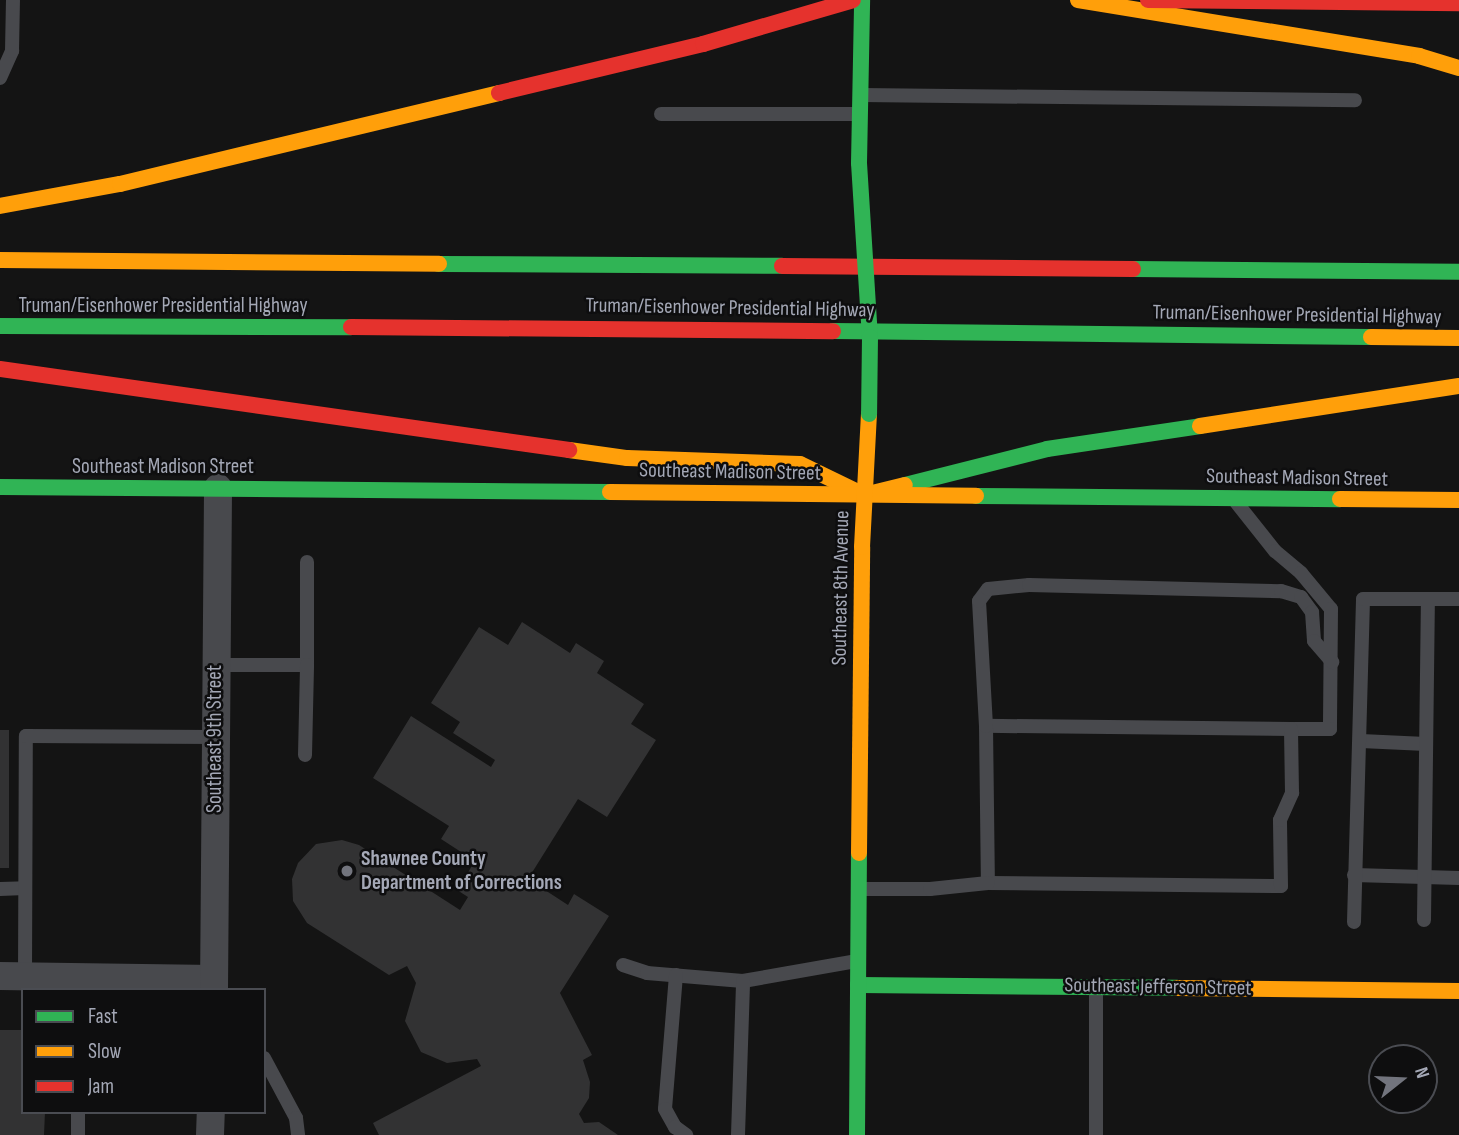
<!DOCTYPE html>
<style>
body{margin:0}
#map{position:relative;width:1459px;height:1135px;overflow:hidden;background:#141414;font-family:"Sofia Sans Condensed",sans-serif}
div>[style]{position:absolute}
[style*='--x']{left:calc(var(--x)*1px);top:calc(var(--y)*1px);width:calc(var(--w)*1px);rotate:calc(var(--a)*1deg)}
.building>*{inset:0;background:#323233;transform-origin:0 0}
.lane>*{height:14px;margin:-7px;padding:0 7px;transform-origin:7px;border-radius:7px;background:#48494d}
.street>*{height:28px;margin:-14px;padding:0 14px;transform-origin:14px;border-radius:14px;background:#48494d}
.fast>*{height:16px;margin:-8px;padding:0 8px;transform-origin:8px;border-radius:8px;background:#30b455}
.slow>*{height:16px;margin:-8px;padding:0 8px;transform-origin:8px;border-radius:8px;background:#ff9f0a}
.jam>*{height:16px;margin:-8px;padding:0 8px;transform-origin:8px;border-radius:8px;background:#e5322d}
.fast-bridge>*{height:16px;margin:-8px;padding:0 8px;transform-origin:8px;border-radius:8px;background:#30b455}
.dots>*{width:19px;height:19px;translate:-50% -50%;box-sizing:border-box;border:4px solid #0e0e0f;border-radius:50%}
span{translate:-50% -50%;white-space:nowrap;text-align:center;line-height:1.15;-webkit-text-stroke:5px #0e0e0f;paint-order:stroke}
.street-label{font-size:21px;color:#a4a8b6}
.poi-label{font-size:21px;color:#a4a8b6;font-weight:700}
.left{translate:0 -50%;text-align:left}
.legend{position:absolute;left:21px;top:988px;width:245px;height:126px;box-sizing:border-box;background:#0e0e0f;border:2px solid #4a4c52;margin:0;padding:9px 12px;list-style:none;font-size:21px;color:#a4a8b6}
.legend li{display:flex;align-items:center;gap:14px;height:35px}
.legend b{width:35px;border:2px solid #4a4c52}
.north{position:absolute;left:1368px;top:1044px;width:70px;height:70px;box-sizing:border-box;background:#0e0e0f;border:2px solid #4a4c52;border-radius:50%;rotate:72deg;font-size:19px;font-weight:700;line-height:28px;text-align:center;color:#a4a8b6}
.north::after{content:'';display:block;margin:auto;width:24px;height:32px;background:#72747d;clip-path:polygon(50% 0,100% 100%,50% 72%,0 100%)}
</style>
<div id="map">
<div class="building">
<i style="clip-path:polygon(522px 622px,570px 653px,576px 643px,604px 661px,597px 673px,644px 704px,631px 724px,656px 740px,607px 817px,578px 799px,528px 879px,568px 905px,574px 894px,609px 916px,560px 993px,592px 1055px,583px 1060px,590px 1082px,589px 1098px,579px 1114px,584px 1123px,599px 1122px,618px 1135px,379px 1135px,373px 1123px,481px 1066px,477px 1059px,447px 1063px,421px 1052px,405px 1021px,416px 983px,407px 966px,389px 975px,307px 923px,293px 901px,292px 879px,298px 863px,316px 844px,342px 840px,359px 845px,460px 910px,468px 897px,457px 890px,475px 861px,441px 839px,449px 826px,373px 778px,411px 716px,491px 767px,495px 760px,453px 733px,460px 722px,431px 703px,479px 627px,508px 645px)"></i>
<i style="left:0;top:730px;width:9px;height:138px"></i>
<i style="clip-path:polygon(0 1030px,23px 1030px,23px 1112px,45px 1112px,44px 1135px,0 1135px)"></i>
</div>
<div class="lane">
<i style="--x:0;--y:78;--w:30;--a:-66"></i>
<i style="--x:12;--y:51;--w:51;--a:-88.9"></i>
<i style="--x:861;--y:95;--w:494;--a:0.6"></i>
<i style="--x:661;--y:114;--w:198;--a:0"></i>
<i style="--x:1236;--y:502;--w:63;--a:51.5"></i>
<i style="--x:1275;--y:551;--w:34;--a:40"></i>
<i style="--x:1301;--y:573;--w:47;--a:50.2"></i>
<i style="--x:1331;--y:609;--w:120;--a:90.5"></i>
<i style="--x:1330;--y:729;--w:39;--a:180"></i>
<i style="--x:1291;--y:729;--w:305;--a:-179.4"></i>
<i style="--x:986;--y:726;--w:157;--a:89.3"></i>
<i style="--x:988;--y:883;--w:293;--a:0.6"></i>
<i style="--x:1281;--y:886;--w:66;--a:-90.9"></i>
<i style="--x:1280;--y:820;--w:30;--a:-66"></i>
<i style="--x:1292;--y:793;--w:64;--a:-90.9"></i>
<i style="--x:215;--y:665;--w:92;--a:0"></i>
<i style="--x:307;--y:665;--w:103;--a:-90"></i>
<i style="--x:986;--y:726;--w:125;--a:-93.2"></i>
<i style="--x:979;--y:601;--w:15;--a:-53"></i>
<i style="--x:988;--y:589;--w:41;--a:-5.6"></i>
<i style="--x:1029;--y:585;--w:252;--a:1.4"></i>
<i style="--x:1281;--y:591;--w:21;--a:17"></i>
<i style="--x:1301;--y:597;--w:19;--a:54"></i>
<i style="--x:1312;--y:612;--w:29;--a:86"></i>
<i style="--x:1314;--y:641;--w:28;--a:49"></i>
<i style="--x:1361;--y:741;--w:65;--a:2.6"></i>
<i style="--x:305;--y:755;--w:90;--a:-88.7"></i>
<i style="--x:1354;--y:875;--w:105;--a:1.6"></i>
<i style="--x:0;--y:889;--w:25;--a:-2"></i>
<i style="--x:860;--y:889;--w:70;--a:0"></i>
<i style="--x:930;--y:889;--w:58;--a:-5.9"></i>
<i style="--x:1424;--y:920;--w:321;--a:-89.3"></i>
<i style="--x:1354;--y:922;--w:323;--a:-88.4"></i>
<i style="--x:1363;--y:599;--w:96;--a:0"></i>
<i style="--x:623;--y:965;--w:25;--a:18"></i>
<i style="--x:647;--y:973;--w:96;--a:4.8"></i>
<i style="--x:743;--y:981;--w:116;--a:-10"></i>
<i style="--x:676;--y:975;--w:134;--a:94.7"></i>
<i style="--x:665;--y:1109;--w:21;--a:61"></i>
<i style="--x:675;--y:1127;--w:14;--a:36"></i>
<i style="--x:25;--y:977;--w:241;--a:-89.8"></i>
<i style="--x:26;--y:736;--w:189;--a:0.3"></i>
<i style="--x:264;--y:1058;--w:68;--a:61.9"></i>
<i style="--x:296;--y:1118;--w:17;--a:83"></i>
<i style="--x:78;--y:1112;--w:23;--a:90"></i>
<i style="--x:738;--y:1135;--w:154;--a:-88.1"></i>
<i style="--x:1096;--y:1135;--w:148;--a:-90"></i>
</div>
<div class="street">
<i style="--x:0;--y:976;--w:214;--a:0.8"></i>
<i style="--x:214;--y:990;--w:502;--a:-89.54"></i>
<i style="--x:210;--y:1135;--w:23;--a:-88"></i>
</div>
<div class="fast">
<i style="--x:859;--y:163;--w:163;--a:-88.9"></i>
<i style="--x:439;--y:264;--w:343;--a:0.3"></i>
<i style="--x:1133;--y:269;--w:326;--a:0.5"></i>
<i style="--x:0;--y:326;--w:351;--a:0.2"></i>
<i style="--x:833;--y:331;--w:538;--a:0.64"></i>
<i style="--x:905;--y:485;--w:146;--a:-14.2"></i>
<i style="--x:1047;--y:449;--w:155;--a:-8.5"></i>
<i style="--x:0;--y:487;--w:610;--a:0.47"></i>
<i style="--x:976;--y:496;--w:364;--a:0.5"></i>
<i style="--x:858;--y:985;--w:319;--a:0.5"></i>
<i style="--x:857;--y:1135;--w:282;--a:-89.6"></i>
</div>
<div class="slow">
<i style="--x:1078;--y:0;--w:346;--a:9.3"></i>
<i style="--x:1419;--y:56;--w:42;--a:16.7"></i>
<i style="--x:0;--y:206;--w:122;--a:-10.4"></i>
<i style="--x:120;--y:184;--w:390;--a:-13.5"></i>
<i style="--x:0;--y:260;--w:439;--a:0.5"></i>
<i style="--x:1371;--y:337;--w:88;--a:0.7"></i>
<i style="--x:1200;--y:426;--w:262;--a:-8.8"></i>
<i style="--x:569;--y:450;--w:59;--a:7.9"></i>
<i style="--x:627;--y:458;--w:173;--a:2"></i>
<i style="--x:800;--y:464;--w:71;--a:25.8"></i>
<i style="--x:864;--y:495;--w:42;--a:-13.7"></i>
<i style="--x:610;--y:492;--w:366;--a:0.6"></i>
<i style="--x:1340;--y:499;--w:119;--a:0.5"></i>
<i style="--x:859;--y:853;--w:306;--a:-89.4"></i>
<i style="--x:862;--y:547;--w:133;--a:-87"></i>
<i style="--x:1177;--y:988;--w:282;--a:0.6"></i>
</div>
<div class="jam">
<i style="--x:1148;--y:0;--w:311;--a:0.6"></i>
<i style="--x:499;--y:93;--w:210;--a:-13.5"></i>
<i style="--x:703;--y:44;--w:156;--a:-16.3"></i>
<i style="--x:782;--y:266;--w:351;--a:0.5"></i>
<i style="--x:351;--y:327;--w:482;--a:0.5"></i>
<i style="--x:0;--y:369;--w:575;--a:8.1"></i>
</div>
<div class="fast-bridge">
<i style="--x:859;--y:163;--w:174;--a:86.4"></i>
<i style="--x:870;--y:337;--w:77;--a:90.7"></i>
</div>
<div class="dots">
<i style="left:347px;top:871px;background:#72747d"></i>
</div>
<div class="street-label">
<span style="left:163px;top:306px">Truman/Eisenhower Presidential Highway</span>
<span style="left:730px;top:308px;rotate:1deg">Truman/Eisenhower Presidential Highway</span>
<span style="left:1297px;top:315px;rotate:1deg">Truman/Eisenhower Presidential Highway</span>
<span style="left:163px;top:467px">Southeast Madison Street</span>
<span style="left:730px;top:472px;rotate:1deg">Southeast Madison Street</span>
<span style="left:1297px;top:478px;rotate:1deg">Southeast Madison Street</span>
<span style="left:841px;top:588px;rotate:-89deg">Southeast 8th Avenue</span>
<span style="left:215px;top:739px;rotate:-90deg">Southeast 9th Street</span>
<span style="left:1158px;top:987px;rotate:1deg">Southeast Jefferson Street</span>
</div>
<div class="poi-label">
<span class="left" style="left:361px;top:871px">Shawnee County<br>Department of Corrections</span>
</div>
<ul class="legend">
<li><b style="height:9px;background:#30b455"></b>Fast</li>
<li><b style="height:9px;background:#ff9f0a"></b>Slow</li>
<li><b style="height:9px;background:#e5322d"></b>Jam</li>
</ul>
<div class="north">N</div>
</div>
